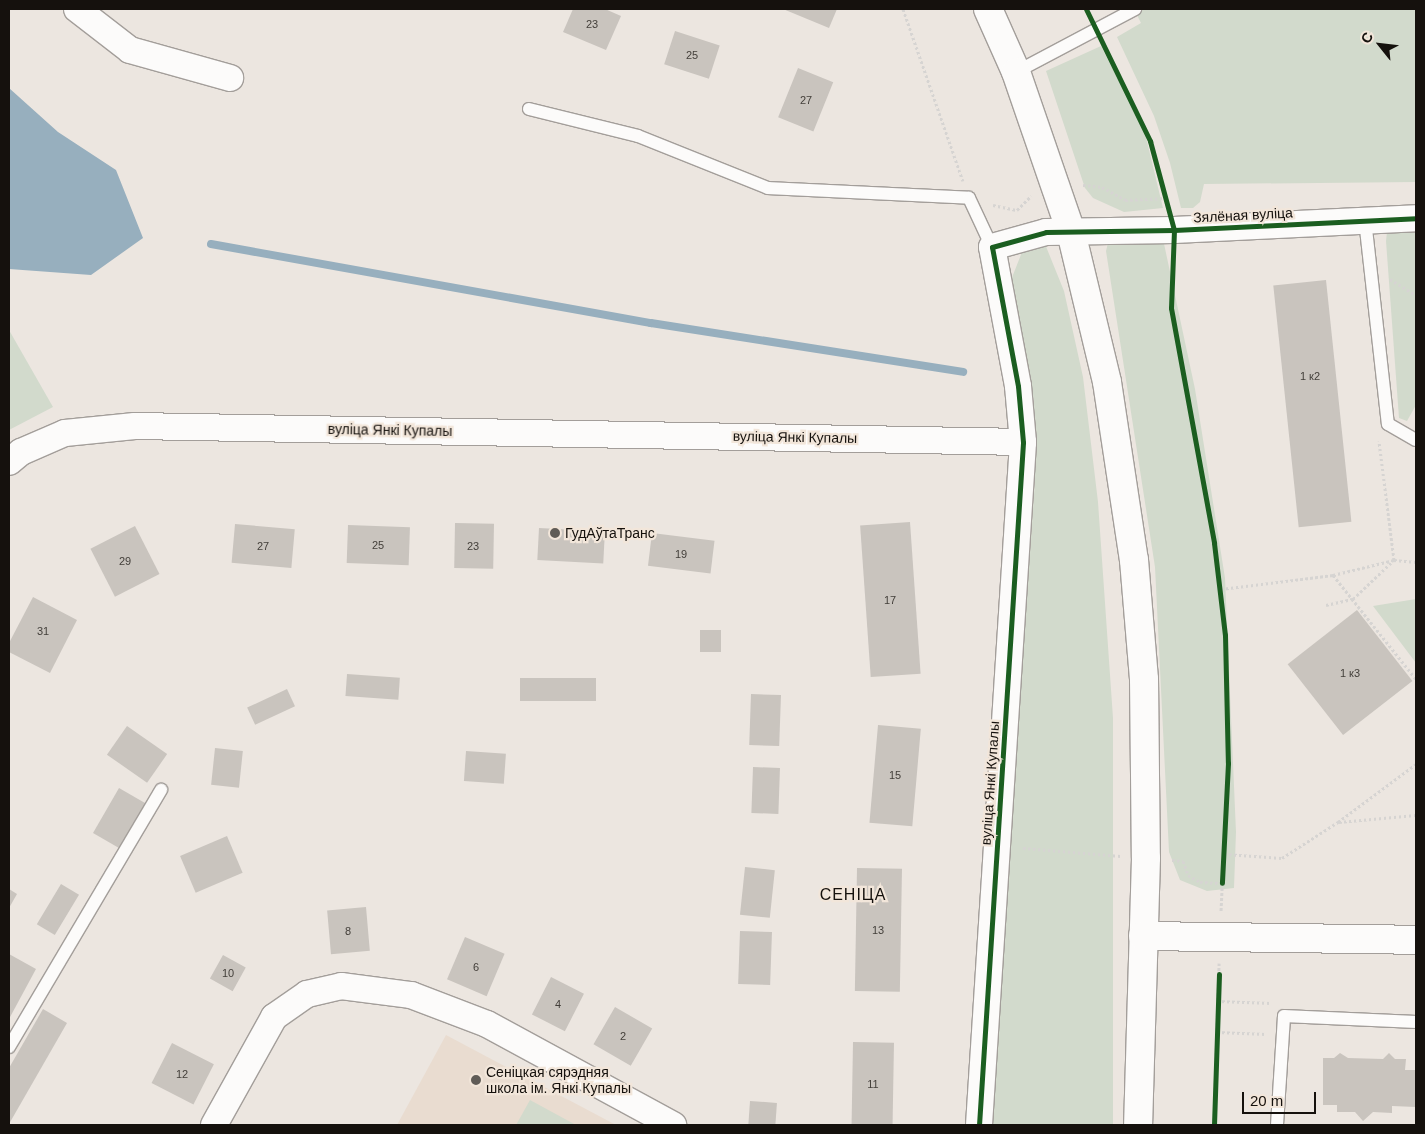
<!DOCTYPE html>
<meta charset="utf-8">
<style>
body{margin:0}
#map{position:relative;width:1425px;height:1134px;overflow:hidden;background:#ece6e0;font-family:Arial,sans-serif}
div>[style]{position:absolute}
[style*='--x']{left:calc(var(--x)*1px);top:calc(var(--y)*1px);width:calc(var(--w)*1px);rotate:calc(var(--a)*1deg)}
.built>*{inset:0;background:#e9dcd0}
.green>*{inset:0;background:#d2dacc}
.water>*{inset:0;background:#97afbe}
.stream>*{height:8px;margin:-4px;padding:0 4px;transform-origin:4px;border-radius:4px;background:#97afbe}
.building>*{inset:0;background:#c9c4be;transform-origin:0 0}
.path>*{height:3px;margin-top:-1.5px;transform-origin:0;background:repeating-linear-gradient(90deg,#d6d4d2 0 2.5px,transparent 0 5px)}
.roads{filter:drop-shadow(1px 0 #a39e9a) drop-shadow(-1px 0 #a39e9a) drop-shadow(0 1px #a39e9a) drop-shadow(0 -1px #a39e9a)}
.lane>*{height:12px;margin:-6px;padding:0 6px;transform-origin:6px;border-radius:6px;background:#fcfbfa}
.street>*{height:26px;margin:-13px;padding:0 13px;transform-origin:13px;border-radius:13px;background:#fcfbfa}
.secondary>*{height:28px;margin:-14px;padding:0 14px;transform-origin:14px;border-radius:14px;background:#fcfbfa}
.cycleway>*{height:5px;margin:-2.5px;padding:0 2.5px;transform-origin:2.5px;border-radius:2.5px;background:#1b5e20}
.dots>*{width:14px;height:14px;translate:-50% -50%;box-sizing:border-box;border:2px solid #f2e6da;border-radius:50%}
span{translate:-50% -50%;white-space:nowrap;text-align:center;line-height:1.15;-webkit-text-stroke:4.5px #f2e6da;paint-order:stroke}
.number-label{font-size:11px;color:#423e39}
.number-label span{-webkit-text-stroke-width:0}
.street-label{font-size:14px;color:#15110d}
.poi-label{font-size:14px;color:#15110d}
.left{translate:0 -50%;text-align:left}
.quarter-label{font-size:16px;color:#15110d;letter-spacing:1px}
.frame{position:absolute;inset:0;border:10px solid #15110d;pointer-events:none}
.north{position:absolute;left:1355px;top:20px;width:50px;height:50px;-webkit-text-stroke:4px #f2e6da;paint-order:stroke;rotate:299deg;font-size:14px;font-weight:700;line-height:20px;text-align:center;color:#15110d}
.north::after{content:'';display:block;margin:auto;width:18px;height:22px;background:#15110d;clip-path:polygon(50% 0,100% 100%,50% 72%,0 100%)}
.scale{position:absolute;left:1242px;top:1092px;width:74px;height:22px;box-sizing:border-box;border:2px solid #15110d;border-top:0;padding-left:6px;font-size:15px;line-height:18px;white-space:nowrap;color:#15110d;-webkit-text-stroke:4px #f2e6da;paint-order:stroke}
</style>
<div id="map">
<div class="built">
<i style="clip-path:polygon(446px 1035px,616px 1125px,397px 1125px)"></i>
</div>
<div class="green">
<i style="clip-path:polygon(1134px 9px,1416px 9px,1416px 182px,1204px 184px,1200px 202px,1193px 208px,1181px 208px,1170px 163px,1154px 116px,1117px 37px,1141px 23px)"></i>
<i style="clip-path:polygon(1101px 46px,1144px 129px,1163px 208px,1124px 212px,1093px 198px,1085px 188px,1046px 71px)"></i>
<i style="clip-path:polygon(1415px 230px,1416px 405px,1407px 421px,1399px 418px,1386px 241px,1387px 232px)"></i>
<i style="clip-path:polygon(1163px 239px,1195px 389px,1225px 578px,1236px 832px,1234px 888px,1207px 891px,1180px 880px,1169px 852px,1155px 567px,1106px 251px,1108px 243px)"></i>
<i style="clip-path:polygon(1045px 244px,1064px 291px,1083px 377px,1098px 502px,1113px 718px,1113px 1125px,990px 1125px,1035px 480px,1034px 400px,1020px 344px,1011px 280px,1024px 247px)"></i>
<i style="clip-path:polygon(9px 330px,53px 407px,9px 430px)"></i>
<i style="clip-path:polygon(1416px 599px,1416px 663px,1373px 606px)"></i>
<i style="clip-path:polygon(530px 1100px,576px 1125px,516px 1125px)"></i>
</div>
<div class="water">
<i style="clip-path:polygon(9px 88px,58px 132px,116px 170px,143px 238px,91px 275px,9px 269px)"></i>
</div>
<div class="stream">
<i style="--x:211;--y:244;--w:447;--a:10.2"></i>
<i style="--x:651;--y:323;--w:316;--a:8.9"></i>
</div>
<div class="building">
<i style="clip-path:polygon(573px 9px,605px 9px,621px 16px,606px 50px,563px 32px)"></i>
<i style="clip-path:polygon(783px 9px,837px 9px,829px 28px)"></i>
<i style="left:675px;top:31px;width:47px;height:35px;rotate:18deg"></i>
<i style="left:798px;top:68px;width:38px;height:53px;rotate:22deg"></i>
<i style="left:1326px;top:280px;width:243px;height:53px;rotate:84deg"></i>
<i style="left:910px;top:522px;width:152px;height:50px;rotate:86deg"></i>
<i style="left:455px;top:523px;width:39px;height:45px;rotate:1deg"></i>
<i style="left:235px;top:524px;width:60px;height:39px;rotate:5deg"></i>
<i style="left:348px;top:525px;width:62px;height:38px;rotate:2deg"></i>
<i style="left:135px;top:526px;width:54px;height:50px;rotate:63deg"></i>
<i style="left:539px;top:528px;width:66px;height:32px;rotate:3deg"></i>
<i style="left:652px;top:533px;width:63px;height:33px;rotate:7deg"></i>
<i style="clip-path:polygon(33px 597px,77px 620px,50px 673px,9px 652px,9px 643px)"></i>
<i style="left:1357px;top:610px;width:90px;height:88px;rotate:52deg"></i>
<i style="left:700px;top:630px;width:21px;height:22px"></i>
<i style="left:347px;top:674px;width:53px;height:22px;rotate:4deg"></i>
<i style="left:520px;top:678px;width:76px;height:23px"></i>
<i style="left:287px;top:689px;width:19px;height:44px;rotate:65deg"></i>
<i style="left:751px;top:694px;width:30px;height:51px;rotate:2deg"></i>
<i style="left:878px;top:725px;width:43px;height:98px;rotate:5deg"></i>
<i style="left:127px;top:726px;width:49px;height:35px;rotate:35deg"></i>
<i style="left:215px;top:748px;width:28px;height:37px;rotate:6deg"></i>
<i style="left:466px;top:751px;width:40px;height:30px;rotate:4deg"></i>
<i style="left:753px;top:767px;width:27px;height:46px;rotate:2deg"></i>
<i style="left:119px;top:788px;width:34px;height:52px;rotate:30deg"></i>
<i style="left:227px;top:836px;width:40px;height:51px;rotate:67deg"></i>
<i style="left:745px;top:867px;width:30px;height:48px;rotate:6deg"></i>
<i style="left:857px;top:868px;width:45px;height:123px;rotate:1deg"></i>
<i style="left:61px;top:884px;width:21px;height:47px;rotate:31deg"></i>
<i style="clip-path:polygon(9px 889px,17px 894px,9px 908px)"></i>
<i style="left:366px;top:907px;width:44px;height:39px;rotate:85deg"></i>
<i style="left:740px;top:931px;width:32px;height:53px;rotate:2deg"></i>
<i style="left:465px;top:937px;width:43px;height:46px;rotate:23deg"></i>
<i style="clip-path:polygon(9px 954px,36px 969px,9px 1019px)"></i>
<i style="left:223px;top:955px;width:26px;height:27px;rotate:29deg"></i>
<i style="left:551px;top:977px;width:37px;height:42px;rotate:27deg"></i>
<i style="left:615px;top:1007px;width:43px;height:43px;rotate:30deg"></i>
<i style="clip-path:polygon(43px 1009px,67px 1023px,9px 1124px,9px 1068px)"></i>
<i style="left:853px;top:1042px;width:41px;height:83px;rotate:1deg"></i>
<i style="left:172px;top:1043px;width:47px;height:45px;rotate:27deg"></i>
<i style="clip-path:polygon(1340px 1053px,1348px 1058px,1383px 1059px,1389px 1053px,1395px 1059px,1406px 1059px,1405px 1070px,1416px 1070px,1416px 1107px,1392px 1106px,1392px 1113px,1373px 1112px,1363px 1121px,1355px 1112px,1337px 1112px,1337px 1105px,1323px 1105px,1323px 1058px,1334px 1058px)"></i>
<i style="left:750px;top:1101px;width:27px;height:24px;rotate:4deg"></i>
</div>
<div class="path">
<i style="--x:903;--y:9;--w:182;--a:70.8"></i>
<i style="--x:1105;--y:47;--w:104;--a:64.4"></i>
<i style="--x:1150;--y:141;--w:66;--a:74.3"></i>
<i style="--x:1083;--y:185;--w:19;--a:6"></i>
<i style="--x:1102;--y:187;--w:26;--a:29"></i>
<i style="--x:1125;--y:200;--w:41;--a:-2.8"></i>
<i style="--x:993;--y:205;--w:25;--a:12"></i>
<i style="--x:1017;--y:210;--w:20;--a:-45"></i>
<i style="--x:1173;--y:256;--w:52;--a:92.2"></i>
<i style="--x:1171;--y:308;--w:239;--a:79.6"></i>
<i style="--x:1214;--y:543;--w:93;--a:83.2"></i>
<i style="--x:1225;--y:635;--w:128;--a:88.7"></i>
<i style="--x:1228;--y:763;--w:149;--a:92.7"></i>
<i style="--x:1390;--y:279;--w:31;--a:32"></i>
<i style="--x:1333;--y:575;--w:133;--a:51.4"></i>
<i style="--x:1221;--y:589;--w:113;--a:-7.1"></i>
<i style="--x:1333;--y:575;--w:63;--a:-13.8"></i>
<i style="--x:1394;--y:560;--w:22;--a:5"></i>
<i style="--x:1326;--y:605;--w:28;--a:-13"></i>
<i style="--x:1353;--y:599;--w:57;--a:-43.6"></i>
<i style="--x:1394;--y:560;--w:120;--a:-97.2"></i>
<i style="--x:1339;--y:822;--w:77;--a:-5.2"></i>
<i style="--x:1023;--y:848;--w:98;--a:4.7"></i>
<i style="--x:1224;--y:854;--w:58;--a:3.9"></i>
<i style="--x:1282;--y:858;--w:67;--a:-32.7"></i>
<i style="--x:1338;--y:822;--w:97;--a:-36.6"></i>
<i style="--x:1172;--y:860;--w:11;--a:5"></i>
<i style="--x:1183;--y:861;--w:15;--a:70"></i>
<i style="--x:1188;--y:875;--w:14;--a:30"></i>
<i style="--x:1200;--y:882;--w:22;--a:3"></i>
<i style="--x:1217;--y:1001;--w:54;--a:2.1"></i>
<i style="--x:1217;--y:1032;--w:49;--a:2.3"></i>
<i style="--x:1214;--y:1125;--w:162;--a:-88.2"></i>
</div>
<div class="roads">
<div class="lane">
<i style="--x:1016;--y:72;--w:135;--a:-27.9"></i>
<i style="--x:529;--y:109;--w:112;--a:13.9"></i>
<i style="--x:638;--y:136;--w:140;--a:21.8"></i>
<i style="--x:768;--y:188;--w:201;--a:2.8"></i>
<i style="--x:969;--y:198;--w:54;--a:64.9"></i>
<i style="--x:1365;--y:220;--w:205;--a:83.6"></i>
<i style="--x:1388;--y:424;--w:32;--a:30"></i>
<i style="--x:9;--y:1047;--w:299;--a:-59.4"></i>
<i style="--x:1277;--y:1125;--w:109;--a:-86.3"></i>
<i style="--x:1284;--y:1016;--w:132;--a:2.6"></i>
</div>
<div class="street">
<i style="--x:77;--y:9;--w:67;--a:37.7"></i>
<i style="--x:130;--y:50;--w:104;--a:15.6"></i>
<i style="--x:9;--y:462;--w:16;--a:-40"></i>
<i style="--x:21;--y:452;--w:48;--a:-23.4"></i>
<i style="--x:65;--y:433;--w:70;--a:-5.7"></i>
<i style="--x:135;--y:426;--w:888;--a:1.03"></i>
<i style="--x:214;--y:1125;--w:124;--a:-60.9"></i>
<i style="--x:274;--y:1017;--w:40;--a:-34.9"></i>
<i style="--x:307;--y:994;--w:35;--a:-13"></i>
<i style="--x:341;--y:986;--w:71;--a:7.3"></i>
<i style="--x:411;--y:995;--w:81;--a:20.9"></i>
<i style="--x:487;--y:1024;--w:212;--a:28.5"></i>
<i style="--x:979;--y:1125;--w:684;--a:-86.31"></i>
<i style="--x:1023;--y:442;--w:56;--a:-95.1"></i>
<i style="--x:1018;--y:386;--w:141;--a:-100.6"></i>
<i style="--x:992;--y:247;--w:56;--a:-15.5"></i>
<i style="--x:1046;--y:232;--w:128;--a:-0.9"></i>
<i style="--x:1174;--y:230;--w:242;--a:-2.8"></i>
</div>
<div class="secondary">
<i style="--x:988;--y:9;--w:69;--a:66"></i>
<i style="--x:1016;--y:72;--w:169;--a:71"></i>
<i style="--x:1071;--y:232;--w:154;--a:76.5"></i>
<i style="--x:1107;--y:382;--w:180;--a:81.4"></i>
<i style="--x:1134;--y:560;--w:119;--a:85.2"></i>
<i style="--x:1144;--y:679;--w:179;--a:89.4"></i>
<i style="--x:1146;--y:858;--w:267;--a:91.7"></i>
<i style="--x:1143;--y:936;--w:273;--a:0.8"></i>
</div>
</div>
<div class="cycleway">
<i style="--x:1086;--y:9;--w:147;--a:64.1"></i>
<i style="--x:1150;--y:141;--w:92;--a:74.9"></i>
<i style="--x:1174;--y:230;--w:78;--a:92.2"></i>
<i style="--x:1171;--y:308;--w:239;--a:79.6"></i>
<i style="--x:1214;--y:543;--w:93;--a:83.2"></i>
<i style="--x:1225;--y:635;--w:128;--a:88.7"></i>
<i style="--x:1228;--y:763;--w:120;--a:92.9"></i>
<i style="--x:979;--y:1125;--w:684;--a:-86.31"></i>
<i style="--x:1023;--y:442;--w:56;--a:-95.1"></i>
<i style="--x:1018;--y:386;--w:141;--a:-100.6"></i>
<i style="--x:992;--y:247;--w:56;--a:-15.5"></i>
<i style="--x:1046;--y:232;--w:128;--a:-0.9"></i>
<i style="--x:1174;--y:230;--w:242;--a:-2.8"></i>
<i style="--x:1214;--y:1125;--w:151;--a:-88.1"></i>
</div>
<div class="dots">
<i style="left:555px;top:533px;background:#605c57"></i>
<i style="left:476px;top:1080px;background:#605c57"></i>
</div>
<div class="number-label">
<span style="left:592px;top:24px">23</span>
<span style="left:692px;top:55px">25</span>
<span style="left:806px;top:100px">27</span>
<span style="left:1310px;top:376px">1 к2</span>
<span style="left:378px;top:545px">25</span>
<span style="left:263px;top:546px">27</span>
<span style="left:473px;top:546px">23</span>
<span style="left:681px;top:554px">19</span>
<span style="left:125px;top:561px">29</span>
<span style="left:890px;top:600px">17</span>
<span style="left:43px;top:631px">31</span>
<span style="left:1350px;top:673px">1 к3</span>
<span style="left:895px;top:775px">15</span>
<span style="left:878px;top:930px">13</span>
<span style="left:348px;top:931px">8</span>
<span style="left:476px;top:967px">6</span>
<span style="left:228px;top:973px">10</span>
<span style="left:558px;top:1004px">4</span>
<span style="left:623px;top:1036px">2</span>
<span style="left:182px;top:1074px">12</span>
<span style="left:873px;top:1084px">11</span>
</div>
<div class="street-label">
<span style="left:1243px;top:215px;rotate:-3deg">Зялёная вуліца</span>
<span style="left:390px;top:430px;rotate:1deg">вуліца Янкі Купалы</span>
<span style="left:795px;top:437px;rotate:1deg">вуліца Янкі Купалы</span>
<span style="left:990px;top:783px;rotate:-86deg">вуліца Янкі Купалы</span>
</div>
<div class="poi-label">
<span class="left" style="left:565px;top:533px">ГудАўтаТранс</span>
<span class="left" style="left:486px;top:1080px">Сеніцкая сярэдняя<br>школа ім. Янкі Купалы</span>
</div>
<div class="quarter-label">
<span style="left:853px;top:895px">СЕНІЦА</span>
</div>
<div class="frame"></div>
<div class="north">С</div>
<div class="scale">20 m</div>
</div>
